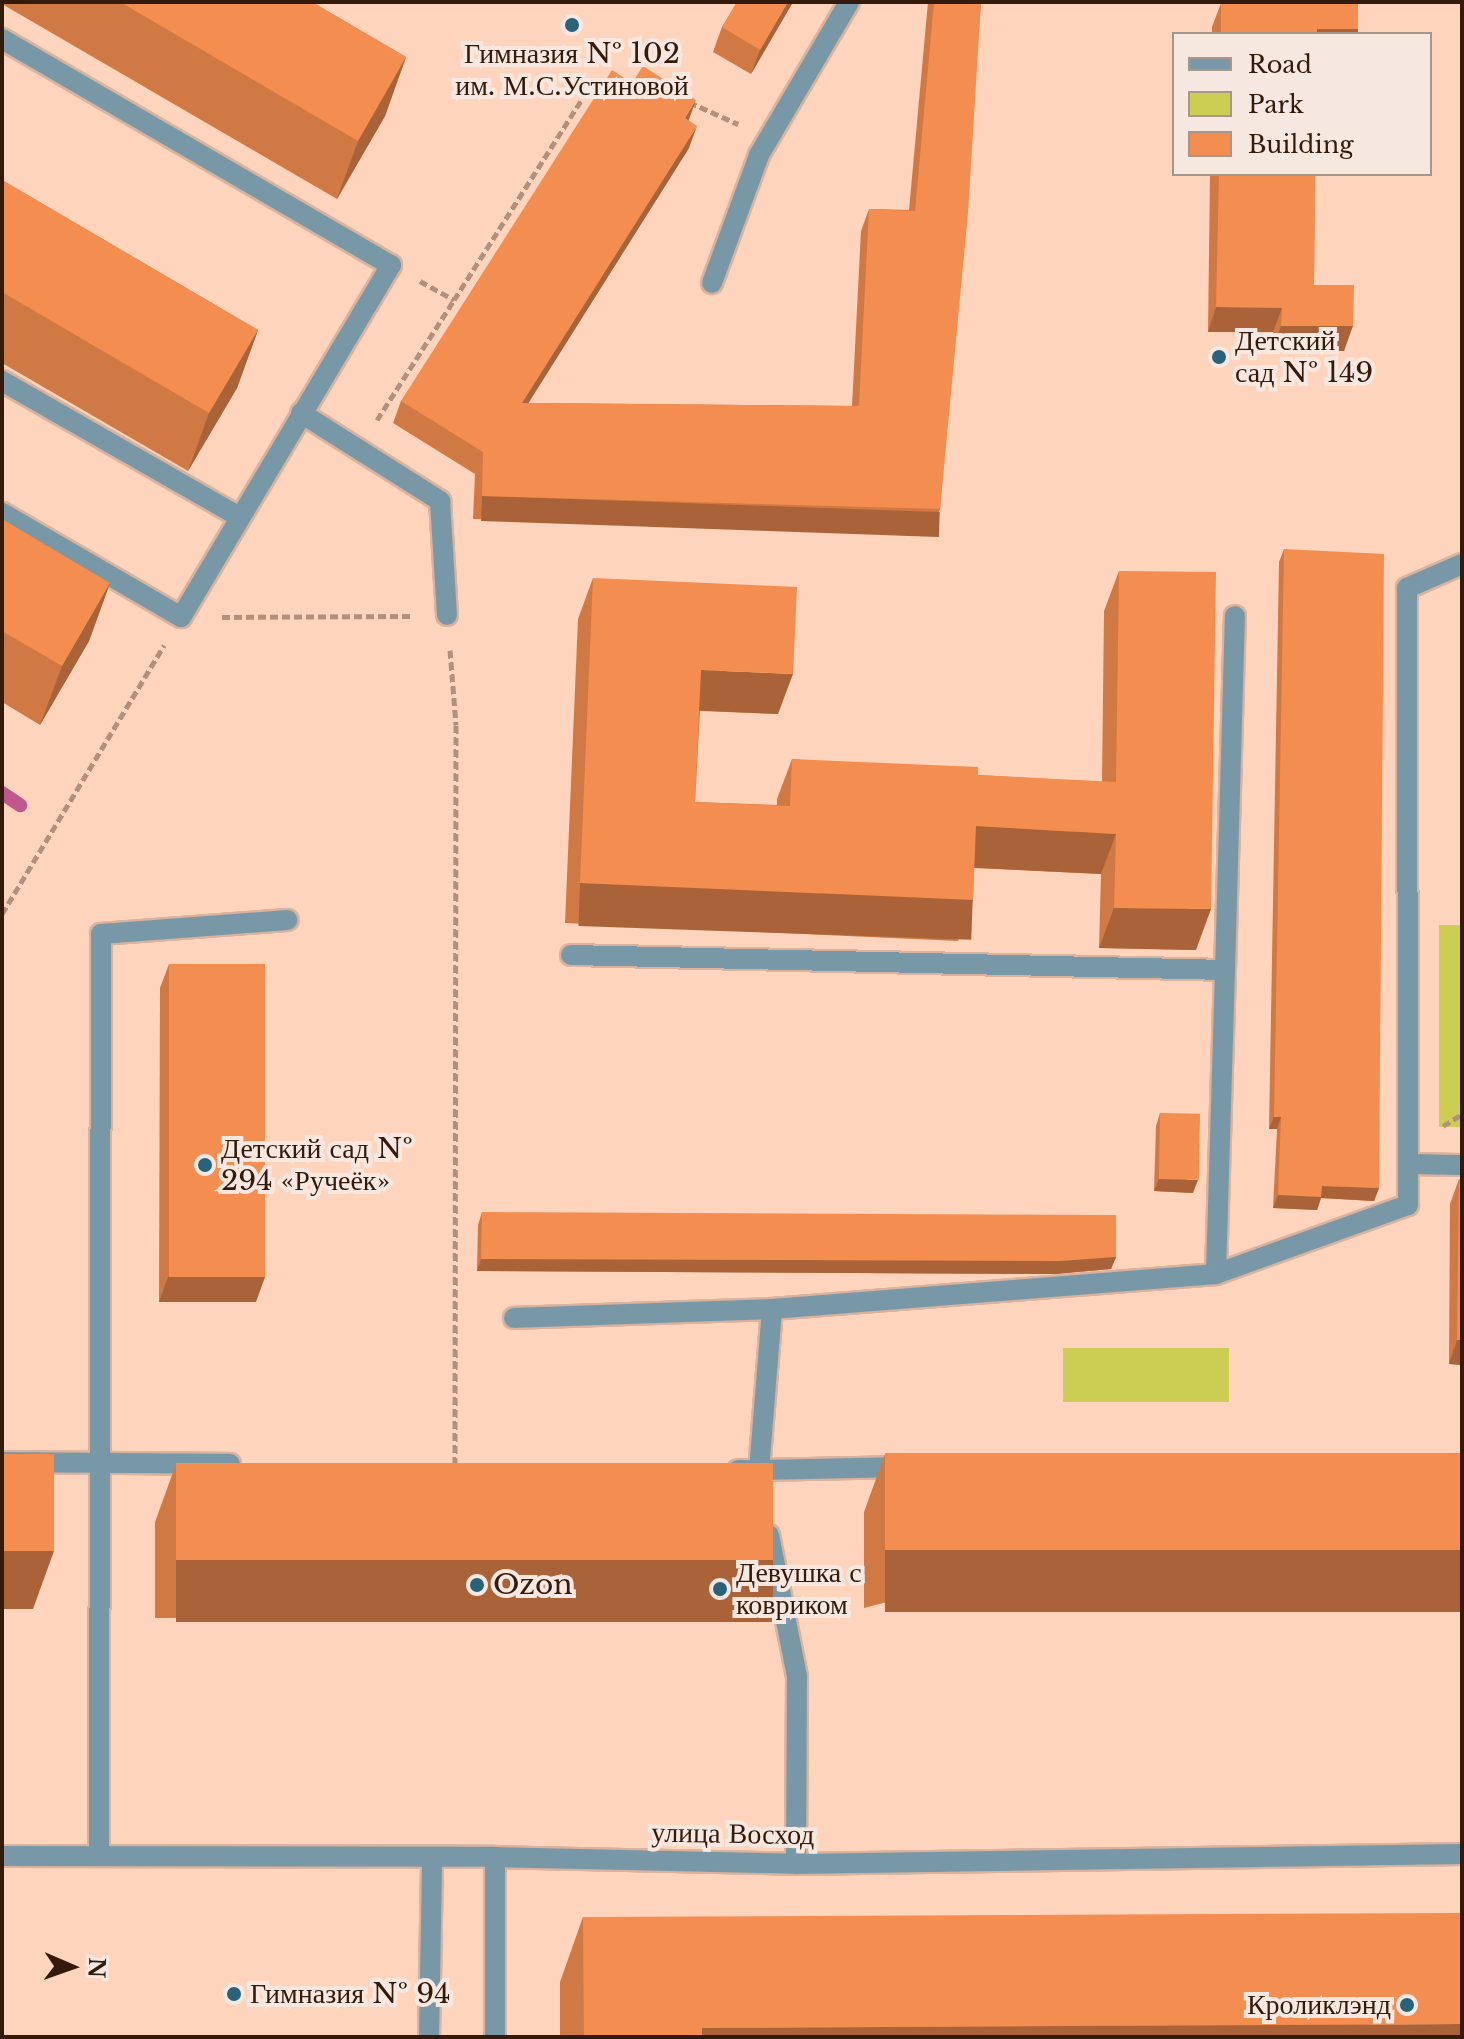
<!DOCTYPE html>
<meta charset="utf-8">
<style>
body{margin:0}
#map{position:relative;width:1464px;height:2039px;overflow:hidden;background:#fed4bd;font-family:"Libre Baskerville",serif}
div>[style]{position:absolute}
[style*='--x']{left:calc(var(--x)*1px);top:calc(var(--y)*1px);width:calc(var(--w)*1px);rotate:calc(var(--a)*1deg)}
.green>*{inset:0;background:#cccd53;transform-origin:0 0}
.stream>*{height:14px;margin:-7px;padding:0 7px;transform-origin:7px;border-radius:7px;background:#bf588e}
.path>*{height:5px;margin-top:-2.5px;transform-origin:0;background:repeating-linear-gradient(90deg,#b4907c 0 8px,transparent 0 12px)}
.roads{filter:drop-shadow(2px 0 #d9b39d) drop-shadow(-2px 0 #d9b39d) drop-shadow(0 2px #d9b39d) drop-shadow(0 -2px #d9b39d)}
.service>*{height:20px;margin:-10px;padding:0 10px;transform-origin:10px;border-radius:10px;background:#7898a8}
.tertiary>*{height:20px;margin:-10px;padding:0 10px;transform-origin:10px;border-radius:10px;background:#7898a8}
.wall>*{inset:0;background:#d17945}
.shaded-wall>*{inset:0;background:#aa6338;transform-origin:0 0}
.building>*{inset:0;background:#f38d50;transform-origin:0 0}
.dots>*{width:22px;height:22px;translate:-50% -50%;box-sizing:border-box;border:4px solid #f6e8e0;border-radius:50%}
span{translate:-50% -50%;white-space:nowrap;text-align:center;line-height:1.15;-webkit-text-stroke:8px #f6e8e0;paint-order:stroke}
.poi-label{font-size:28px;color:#331a0b}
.left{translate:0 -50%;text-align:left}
.right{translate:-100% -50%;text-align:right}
.street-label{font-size:28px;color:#331a0b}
.frame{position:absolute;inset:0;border:4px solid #331a0b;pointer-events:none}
.legend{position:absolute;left:1172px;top:32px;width:260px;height:144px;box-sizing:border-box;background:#f6e8e0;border:2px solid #a8968b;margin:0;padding:10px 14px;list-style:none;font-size:24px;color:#331a0b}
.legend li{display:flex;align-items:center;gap:16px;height:40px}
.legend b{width:40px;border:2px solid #a8968b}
.north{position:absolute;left:32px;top:1927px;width:80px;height:80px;-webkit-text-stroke:6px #f6e8e0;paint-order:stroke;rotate:92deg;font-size:22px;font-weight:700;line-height:32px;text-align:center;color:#331a0b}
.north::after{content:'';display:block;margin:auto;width:28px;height:36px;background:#331a0b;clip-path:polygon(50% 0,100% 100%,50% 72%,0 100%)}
</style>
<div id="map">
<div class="green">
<i style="left:1439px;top:925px;width:23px;height:202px"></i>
<i style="left:1063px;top:1348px;width:166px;height:54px"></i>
</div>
<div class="stream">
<i style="--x:2;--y:793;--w:22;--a:34"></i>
</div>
<div class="path">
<i style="--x:689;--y:102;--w:54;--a:24.2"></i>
<i style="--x:420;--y:281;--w:39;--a:29"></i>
<i style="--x:454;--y:300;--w:257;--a:-57.5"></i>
<i style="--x:592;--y:83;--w:15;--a:0"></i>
<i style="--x:377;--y:420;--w:143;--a:-57.3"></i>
<i style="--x:222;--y:617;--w:190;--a:-0.3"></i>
<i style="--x:450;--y:650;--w:75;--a:85.4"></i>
<i style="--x:456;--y:725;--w:740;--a:90.08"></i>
<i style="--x:2;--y:914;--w:314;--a:-58.9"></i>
<i style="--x:1443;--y:1126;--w:22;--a:-32"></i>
</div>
<div class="roads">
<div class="service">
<i style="--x:2;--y:39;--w:450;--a:30.2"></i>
<i style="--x:391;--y:265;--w:410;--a:120.8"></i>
<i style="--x:181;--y:617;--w:207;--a:-149.8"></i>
<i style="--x:712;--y:283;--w:136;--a:-69.8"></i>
<i style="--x:759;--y:155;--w:178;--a:-59.5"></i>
<i style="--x:2;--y:381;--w:273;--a:29.8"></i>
<i style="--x:301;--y:413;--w:165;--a:32.3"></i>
<i style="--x:440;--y:501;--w:114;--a:86.5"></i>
<i style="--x:571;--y:955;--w:654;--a:1.31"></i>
<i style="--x:1225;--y:970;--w:304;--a:91.7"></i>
<i style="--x:1216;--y:1274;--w:445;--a:175.5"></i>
<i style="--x:772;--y:1309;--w:162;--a:94.6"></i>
<i style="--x:759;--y:1470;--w:21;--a:180"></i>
<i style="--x:1225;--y:970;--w:354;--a:-88.4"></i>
<i style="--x:1410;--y:1164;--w:52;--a:1.1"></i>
<i style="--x:1216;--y:1274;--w:204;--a:-19.8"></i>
<i style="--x:1408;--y:1205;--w:617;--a:-90.09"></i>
<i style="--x:1407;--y:588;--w:60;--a:-23.6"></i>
<i style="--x:514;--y:1318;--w:258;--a:-2"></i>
<i style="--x:2;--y:1462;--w:228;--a:0.5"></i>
<i style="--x:760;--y:1480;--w:10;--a:-96"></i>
<i style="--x:759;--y:1470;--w:146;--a:-1.2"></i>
<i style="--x:769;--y:1535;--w:144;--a:78.8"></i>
<i style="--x:797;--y:1676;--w:188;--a:90.3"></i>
<i style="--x:99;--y:1856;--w:922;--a:-89.88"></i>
<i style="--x:101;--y:934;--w:187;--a:-4.3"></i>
<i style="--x:495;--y:1857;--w:180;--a:90"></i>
<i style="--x:429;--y:2037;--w:180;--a:-89"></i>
</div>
<div class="tertiary">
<i style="--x:2;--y:1856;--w:493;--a:0.1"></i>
<i style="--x:495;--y:1857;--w:301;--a:1.3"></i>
<i style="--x:796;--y:1864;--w:666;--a:-0.86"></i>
</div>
</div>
<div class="wall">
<i style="clip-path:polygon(2px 2px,312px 2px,406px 57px,385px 116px,337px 199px,2px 4px)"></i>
<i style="clip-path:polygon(737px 2px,793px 2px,751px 74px,713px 52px,722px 27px)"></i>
<i style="clip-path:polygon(928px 2px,981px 2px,940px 509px,932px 531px,473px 519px,475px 474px,393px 423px,401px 401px,689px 121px,689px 148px,528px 403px,852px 406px,861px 231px,869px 209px,909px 210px)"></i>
<i style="clip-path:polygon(1281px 2px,1358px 2px,1356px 34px,1212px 34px,1212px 27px,1221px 3px,1280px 3px)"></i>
<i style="clip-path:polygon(1210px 174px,1315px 174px,1314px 285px,1344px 351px,1272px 350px,1273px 332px,1208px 332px)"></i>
<i style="clip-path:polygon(2px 180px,258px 330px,237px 388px,188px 471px,2px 363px)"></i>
<i style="clip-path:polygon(2px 519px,110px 583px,89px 641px,40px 725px,2px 702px)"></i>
<i style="clip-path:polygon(1284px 549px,1379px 1188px,1374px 1201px,1321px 1198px,1317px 1210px,1273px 1208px,1277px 1129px,1269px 1129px,1279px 562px)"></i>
<i style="clip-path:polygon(1119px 571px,1196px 950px,1099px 948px,1101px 874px,974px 868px,973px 900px,958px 941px,565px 923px,578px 619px,593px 578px,778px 714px,700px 711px,695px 802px,777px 805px,777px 799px,792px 759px,978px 775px,1102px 782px,1104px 611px)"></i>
<i style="clip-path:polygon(169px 964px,256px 1302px,159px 1302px,160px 988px)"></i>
<i style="clip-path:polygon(1160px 1113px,1193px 1193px,1154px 1191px,1156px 1126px)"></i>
<i style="clip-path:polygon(1459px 1179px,1462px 1365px,1449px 1364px,1450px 1204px)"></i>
<i style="clip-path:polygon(482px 1212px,1116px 1257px,1111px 1269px,1055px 1274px,477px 1271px,478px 1225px)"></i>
<i style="clip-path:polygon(1462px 1453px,864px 1608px,864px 1512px,885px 1454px)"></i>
<i style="clip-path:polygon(176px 1464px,752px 1618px,155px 1618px,155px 1522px)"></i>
<i style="clip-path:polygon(583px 1917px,1462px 2037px,560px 2037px,560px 1982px)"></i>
</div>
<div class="shaded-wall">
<i style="clip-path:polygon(788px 2px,793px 2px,751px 74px,760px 50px)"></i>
<i style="left:1317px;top:29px;width:41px;height:5px"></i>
<i style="clip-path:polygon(406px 57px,385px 116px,337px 199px,358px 141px)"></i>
<i style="clip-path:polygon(696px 100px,688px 122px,685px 118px)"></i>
<i style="clip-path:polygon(697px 126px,689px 148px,514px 426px,522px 403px)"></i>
<i style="clip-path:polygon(1216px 307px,1282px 308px,1273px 332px,1208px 332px)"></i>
<i style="clip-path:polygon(1281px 326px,1353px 326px,1344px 351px,1272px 350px)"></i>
<i style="clip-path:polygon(258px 330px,237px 388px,188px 471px,209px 413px)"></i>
<i style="left:482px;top:496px;width:458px;height:25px;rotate:2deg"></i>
<i style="clip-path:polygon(110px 583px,89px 641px,40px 725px,62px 666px)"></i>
<i style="clip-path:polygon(701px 670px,793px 674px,778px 714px,687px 710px)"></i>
<i style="clip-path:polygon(976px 826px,1116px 834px,1101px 874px,962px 867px)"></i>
<i style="left:580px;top:883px;width:393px;height:43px;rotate:2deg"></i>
<i style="clip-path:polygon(1114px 908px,1211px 909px,1196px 950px,1099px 948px)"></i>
<i style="clip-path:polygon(1274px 1117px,1281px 1117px,1277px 1129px,1269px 1129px)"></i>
<i style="clip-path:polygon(1159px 1179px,1198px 1180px,1193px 1193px,1154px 1191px)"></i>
<i style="clip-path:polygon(1322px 1186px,1379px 1188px,1374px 1201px,1321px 1198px,1317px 1210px,1273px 1208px,1278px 1195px)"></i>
<i style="clip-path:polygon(1116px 1257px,1111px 1269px,1055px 1274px,477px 1271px,481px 1259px)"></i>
<i style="clip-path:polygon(168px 1277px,265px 1277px,256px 1302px,159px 1302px)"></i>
<i style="clip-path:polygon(1457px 1340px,1462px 1340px,1462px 1365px,1449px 1364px)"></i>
<i style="left:885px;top:1550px;width:577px;height:62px"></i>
<i style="clip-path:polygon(2px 1551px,54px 1551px,33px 1609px,2px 1609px)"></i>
<i style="left:176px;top:1560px;width:597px;height:62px"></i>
<i style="clip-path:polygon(1462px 2024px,1462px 2037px,699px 2037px,702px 2028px)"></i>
</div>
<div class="building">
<i style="clip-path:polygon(120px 2px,312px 2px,406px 57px,358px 141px)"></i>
<i style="clip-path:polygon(737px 2px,788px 2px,760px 50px,722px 27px)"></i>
<i style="clip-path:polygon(934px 2px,981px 2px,968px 213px,940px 509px,482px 496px,483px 452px,401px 401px,612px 70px,632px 83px,643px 66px,696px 100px,685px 118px,697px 126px,522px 403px,859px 406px,869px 209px,915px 211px)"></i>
<i style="clip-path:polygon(1286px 2px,1358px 2px,1358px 29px,1317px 29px,1317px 34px,1221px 34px,1221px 3px,1286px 3px)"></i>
<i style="clip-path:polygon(1219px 174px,1315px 174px,1314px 285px,1354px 285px,1353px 326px,1281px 326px,1282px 308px,1216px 307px)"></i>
<i style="clip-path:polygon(2px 180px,258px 330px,209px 413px,2px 292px)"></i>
<i style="clip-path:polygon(2px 519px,110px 583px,62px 666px,2px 631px)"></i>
<i style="clip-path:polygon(1284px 549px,1384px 554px,1379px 1188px,1322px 1186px,1321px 1197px,1278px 1195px,1281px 1117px,1274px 1117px)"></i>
<i style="clip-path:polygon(1119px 571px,1216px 572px,1211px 909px,1114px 908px,1116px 834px,976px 826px,973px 900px,580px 883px,593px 578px,797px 587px,793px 674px,701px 670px,695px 802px,790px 806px,792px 759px,978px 767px,978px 775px,1116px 782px)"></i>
<i style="left:169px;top:964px;width:96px;height:313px"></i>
<i style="left:1160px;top:1113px;width:40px;height:66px;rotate:1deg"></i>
<i style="clip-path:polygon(1459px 1179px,1462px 1179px,1462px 1340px,1457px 1340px)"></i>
<i style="clip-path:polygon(482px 1212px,1116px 1215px,1116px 1257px,1060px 1261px,481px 1259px)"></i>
<i style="left:1462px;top:1453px;width:97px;height:577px;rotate:90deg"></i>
<i style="left:2px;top:1454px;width:52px;height:97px"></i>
<i style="left:773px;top:1463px;width:97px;height:597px;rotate:90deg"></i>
<i style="clip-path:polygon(1462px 1913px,1462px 2024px,702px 2028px,702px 2037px,584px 2037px,583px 1917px)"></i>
</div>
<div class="dots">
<i style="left:572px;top:25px;background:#28627b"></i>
<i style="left:1219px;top:357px;background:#28627b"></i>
<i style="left:205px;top:1165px;background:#28627b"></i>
<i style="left:477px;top:1585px;background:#28627b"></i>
<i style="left:720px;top:1589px;background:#28627b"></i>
<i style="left:234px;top:1994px;background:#28627b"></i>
<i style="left:1407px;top:2005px;background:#28627b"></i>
</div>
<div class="poi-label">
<span style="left:572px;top:70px">Гимназия № 102<br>им. М.С.Устиновой</span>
<span class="left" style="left:1235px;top:357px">Детский<br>сад № 149</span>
<span class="left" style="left:221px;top:1165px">Детский сад №<br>294 «Ручеёк»</span>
<span class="left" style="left:736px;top:1589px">Девушка с<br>ковриком</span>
<span class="left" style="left:493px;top:1585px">Ozon</span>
<span class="left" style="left:250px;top:1994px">Гимназия № 94</span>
<span class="right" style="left:1391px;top:2005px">Кроликлэнд</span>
</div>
<div class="street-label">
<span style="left:733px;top:1834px;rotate:1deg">улица Восход</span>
</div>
<div class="frame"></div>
<ul class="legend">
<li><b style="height:10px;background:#7898a8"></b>Road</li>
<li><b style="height:22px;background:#cccd53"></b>Park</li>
<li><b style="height:22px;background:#f38d50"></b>Building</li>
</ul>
<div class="north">N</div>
</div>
